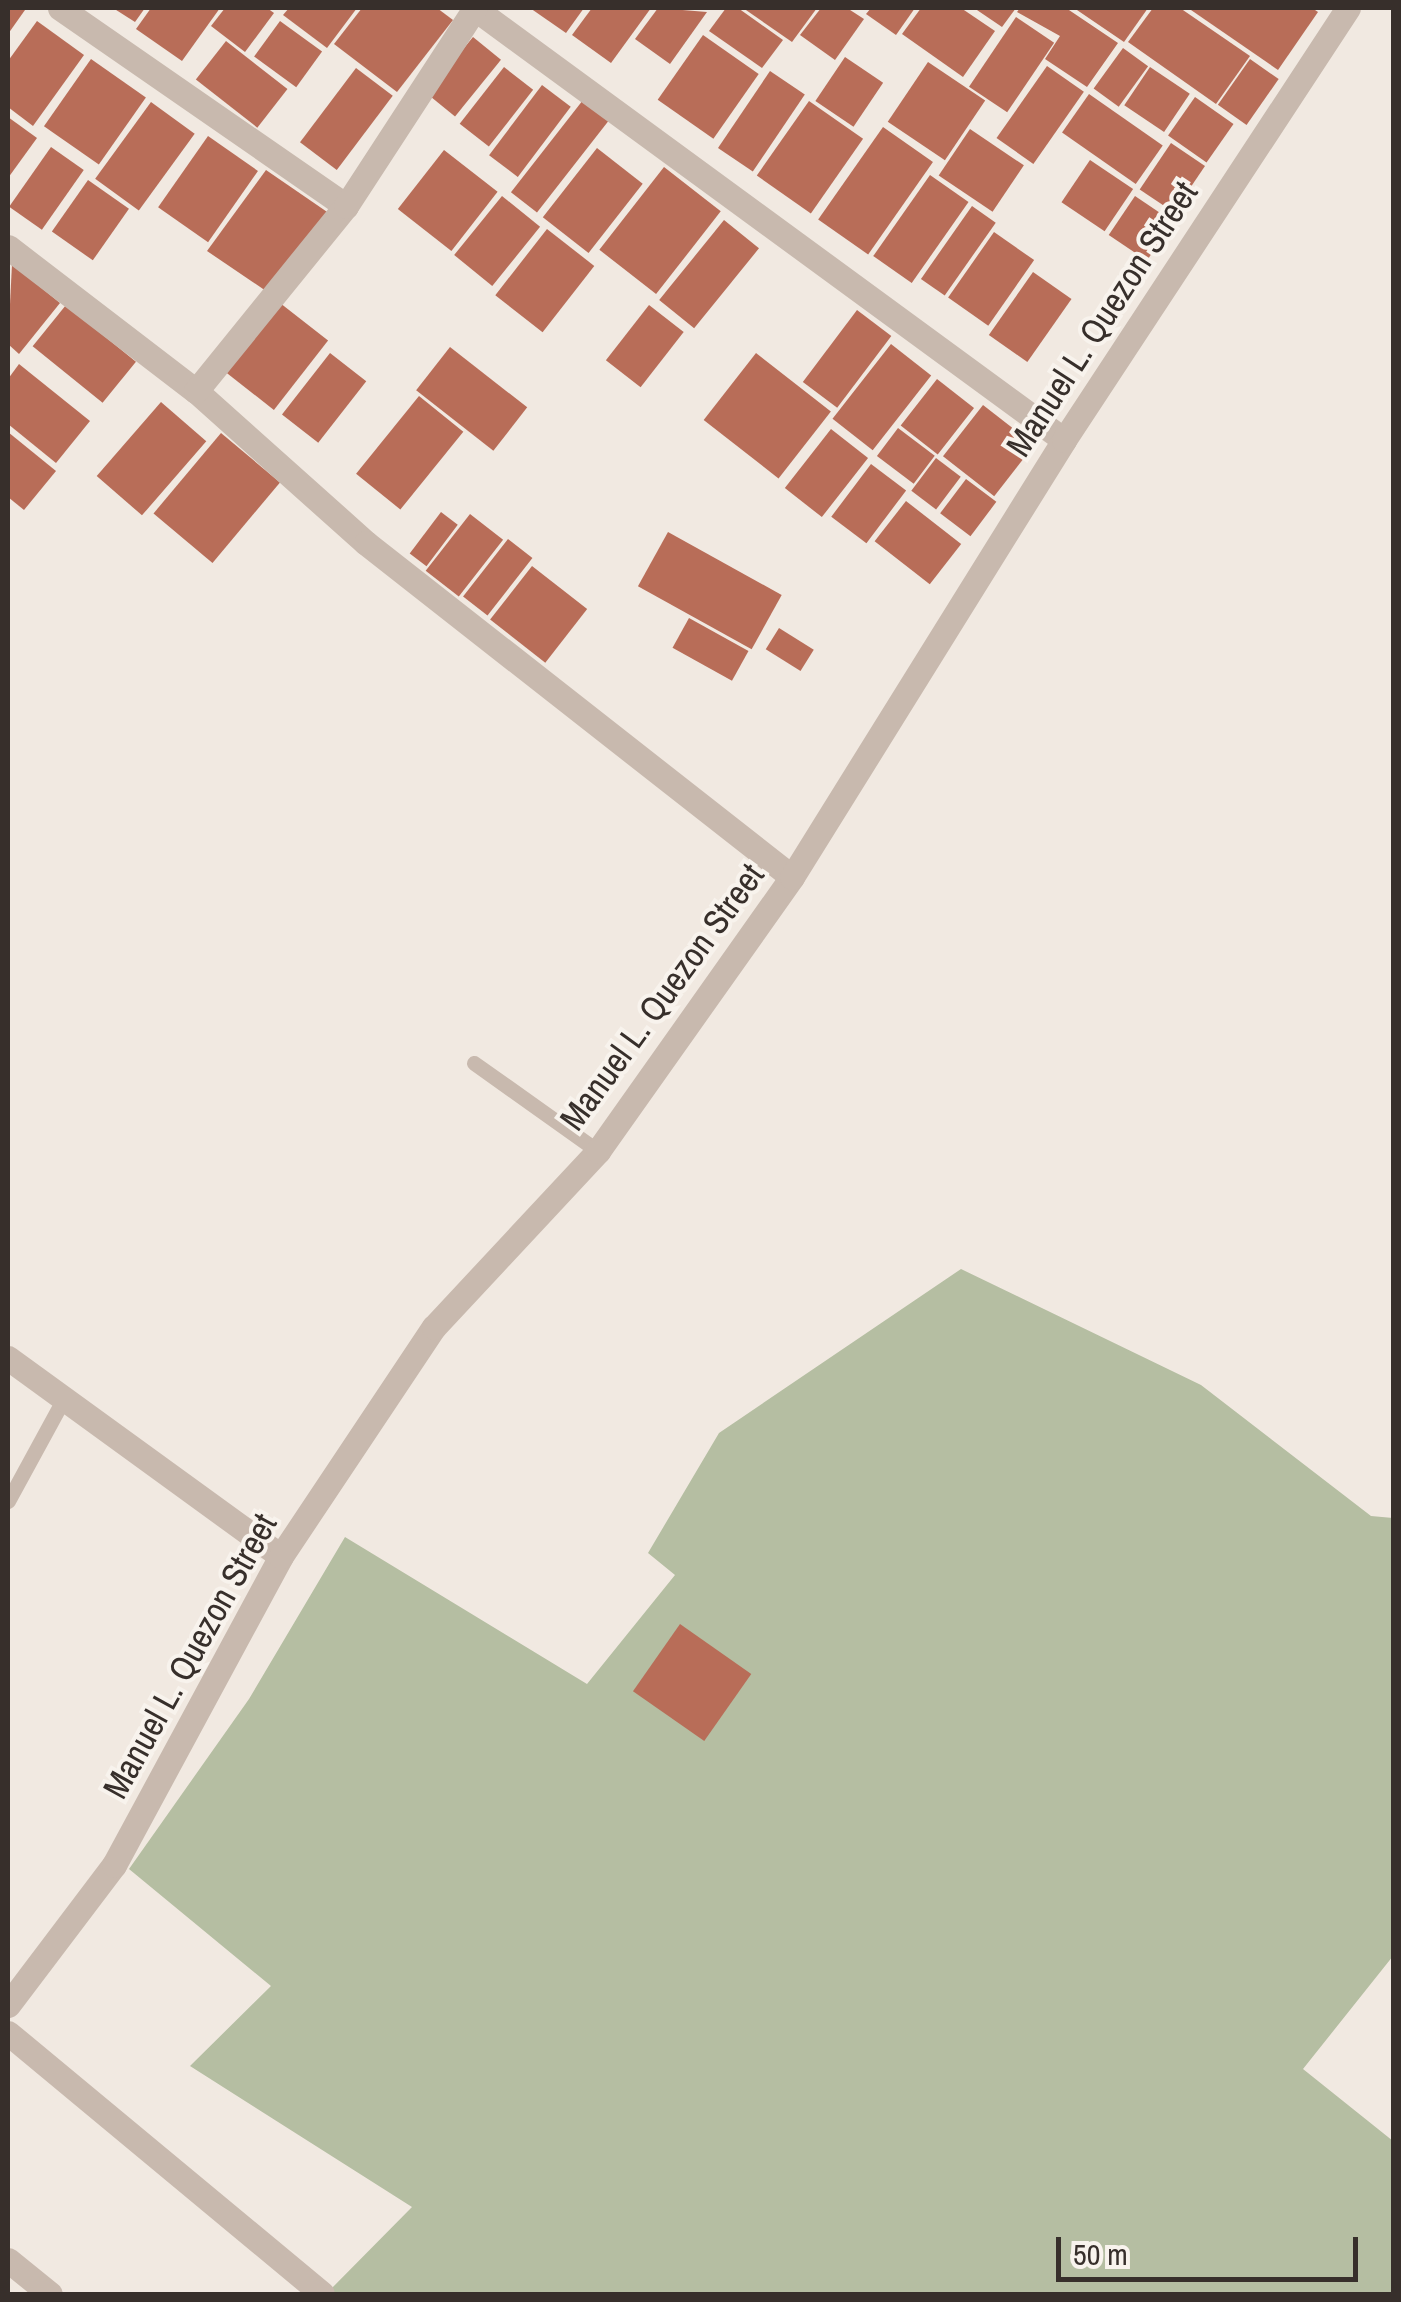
<!DOCTYPE html>
<style>
body{margin:0}
#map{position:relative;width:1401px;height:2302px;overflow:hidden;background:#f1e9e1;font-family:"Archivo Narrow",sans-serif}
div>[style]{position:absolute}
[style*='--x']{left:calc(var(--x)*1px);top:calc(var(--y)*1px);width:calc(var(--w)*1px);rotate:calc(var(--a)*1deg)}
.green>*{inset:0;background:#b5bea2}
.building>*{inset:0;background:#b86d58;transform-origin:0 0}
.service>*{height:15px;margin:-7.5px;padding:0 7.5px;transform-origin:7.5px;border-radius:7.5px;background:#c8b9ae}
.minor>*{height:25px;margin:-12.5px;padding:0 12.5px;transform-origin:12.5px;border-radius:12.5px;background:#c8b9ae}
span{translate:-50% -50%;white-space:nowrap;text-align:center;line-height:1.15;-webkit-text-stroke:8px #f8f3ed;paint-order:stroke}
.street-label{font-size:35px;color:#372f2b}
.frame{position:absolute;inset:0;border:10px solid #372f2b;pointer-events:none}
.scale{position:absolute;left:1056px;top:2237px;width:302px;height:45px;box-sizing:border-box;border:5px solid #372f2b;border-top:0;padding-left:12px;font-size:30px;line-height:35px;white-space:nowrap;color:#372f2b;-webkit-text-stroke:8px #f8f3ed;paint-order:stroke}
</style>
<div id="map">
<div class="green">
<i style="clip-path:polygon(961px 1269px,1201px 1385px,1371px 1516px,1393px 1518px,1393px 1956px,1303px 2069px,1393px 2141px,1393px 2294px,333px 2294px,329px 2291px,412px 2207px,190px 2066px,271px 1986px,129px 1869px,249px 1699px,345px 1537px,587px 1684px,675px 1575px,648px 1553px,719px 1433px)"></i>
</div>
<div class="building">
<i style="clip-path:polygon(8px 8px,25px 10px,8px 34px)"></i>
<i style="clip-path:polygon(113px 8px,145px 8px,135px 22px)"></i>
<i style="clip-path:polygon(151px 8px,220px 8px,182px 61px,136px 29px)"></i>
<i style="clip-path:polygon(225px 8px,267px 8px,274px 13px,245px 52px,211px 26px)"></i>
<i style="clip-path:polygon(289px 8px,357px 8px,327px 48px,283px 15px)"></i>
<i style="clip-path:polygon(362px 8px,437px 8px,453px 20px,397px 92px,334px 44px)"></i>
<i style="clip-path:polygon(530px 8px,584px 8px,566px 33px)"></i>
<i style="clip-path:polygon(592px 8px,651px 8px,611px 63px,572px 35px)"></i>
<i style="clip-path:polygon(658px 8px,707px 12px,670px 64px,635px 39px)"></i>
<i style="clip-path:polygon(726px 8px,738px 8px,783px 40px,762px 68px,709px 31px)"></i>
<i style="clip-path:polygon(743px 8px,817px 8px,792px 42px)"></i>
<i style="clip-path:polygon(821px 8px,847px 8px,864px 19px,835px 60px,800px 35px)"></i>
<i style="clip-path:polygon(871px 8px,915px 8px,896px 35px,866px 14px)"></i>
<i style="clip-path:polygon(921px 8px,961px 8px,995px 31px,963px 77px,902px 34px)"></i>
<i style="clip-path:polygon(974px 8px,1016px 8px,1002px 27px)"></i>
<i style="clip-path:polygon(1020px 8px,1066px 8px,1118px 43px,1087px 87px,1045px 59px,1060px 36px,1017px 12px)"></i>
<i style="clip-path:polygon(1074px 8px,1148px 8px,1124px 42px)"></i>
<i style="clip-path:polygon(1153px 8px,1180px 8px,1250px 56px,1216px 104px,1128px 42px)"></i>
<i style="clip-path:polygon(1312px 8px,1318px 12px,1278px 70px,1191px 10px)"></i>
<i style="left:1016px;top:17px;width:46px;height:84px;rotate:34deg"></i>
<i style="clip-path:polygon(37px 21px,84px 55px,33px 126px,8px 107px,8px 61px)"></i>
<i style="left:280px;top:21px;width:52px;height:44px;rotate:36deg"></i>
<i style="left:703px;top:35px;width:68px;height:79px;rotate:35deg"></i>
<i style="left:473px;top:37px;width:36px;height:73px;rotate:39deg"></i>
<i style="left:226px;top:41px;width:78px;height:49px;rotate:38deg"></i>
<i style="left:1123px;top:48px;width:31px;height:50px;rotate:36deg"></i>
<i style="left:845px;top:57px;width:46px;height:53px;rotate:34deg"></i>
<i style="left:91px;top:59px;width:67px;height:82px;rotate:35deg"></i>
<i style="left:1250px;top:59px;width:35px;height:56px;rotate:35deg"></i>
<i style="left:928px;top:62px;width:69px;height:72px;rotate:34deg"></i>
<i style="left:1047px;top:66px;width:45px;height:88px;rotate:35deg"></i>
<i style="left:504px;top:67px;width:37px;height:72px;rotate:38deg"></i>
<i style="left:1150px;top:67px;width:48px;height:46px;rotate:34deg"></i>
<i style="left:356px;top:68px;width:46px;height:93px;rotate:37deg"></i>
<i style="left:770px;top:71px;width:42px;height:93px;rotate:34deg"></i>
<i style="left:542px;top:85px;width:36px;height:88px;rotate:37deg"></i>
<i style="left:1089px;top:94px;width:90px;height:47px;rotate:35deg"></i>
<i style="left:1195px;top:97px;width:47px;height:47px;rotate:35deg"></i>
<i style="left:583px;top:100px;width:33px;height:117px;rotate:38deg"></i>
<i style="left:809px;top:101px;width:66px;height:91px;rotate:35deg"></i>
<i style="left:151px;top:102px;width:54px;height:95px;rotate:36deg"></i>
<i style="clip-path:polygon(8px 117px,37px 138px,8px 178px)"></i>
<i style="left:883px;top:127px;width:61px;height:113px;rotate:35deg"></i>
<i style="left:970px;top:129px;width:65px;height:56px;rotate:34deg"></i>
<i style="left:208px;top:136px;width:61px;height:87px;rotate:35deg"></i>
<i style="left:1171px;top:143px;width:41px;height:56px;rotate:34deg"></i>
<i style="left:51px;top:147px;width:40px;height:73px;rotate:35deg"></i>
<i style="left:597px;top:148px;width:58px;height:88px;rotate:38deg"></i>
<i style="left:444px;top:150px;width:68px;height:75px;rotate:38deg"></i>
<i style="left:1090px;top:160px;width:52px;height:51px;rotate:34deg"></i>
<i style="left:664px;top:167px;width:72px;height:105px;rotate:38deg"></i>
<i style="clip-path:polygon(266px 170px,333px 216px,266px 291px,207px 251px)"></i>
<i style="left:930px;top:175px;width:47px;height:99px;rotate:35deg"></i>
<i style="left:88px;top:180px;width:50px;height:63px;rotate:35deg"></i>
<i style="left:502px;top:196px;width:49px;height:76px;rotate:39deg"></i>
<i style="left:1135px;top:196px;width:46px;height:47px;rotate:34deg"></i>
<i style="left:972px;top:206px;width:29px;height:89px;rotate:35deg"></i>
<i style="left:724px;top:220px;width:45px;height:103px;rotate:39deg"></i>
<i style="left:547px;top:229px;width:60px;height:84px;rotate:38deg"></i>
<i style="left:994px;top:232px;width:49px;height:80px;rotate:35deg"></i>
<i style="clip-path:polygon(12px 264px,60px 303px,19px 354px,8px 344px)"></i>
<i style="left:1033px;top:272px;width:47px;height:77px;rotate:35deg"></i>
<i style="left:280px;top:303px;width:61px;height:88px;rotate:38deg"></i>
<i style="left:66px;top:305px;width:90px;height:53px;rotate:39deg"></i>
<i style="left:649px;top:305px;width:44px;height:70px;rotate:38deg"></i>
<i style="left:857px;top:310px;width:43px;height:90px;rotate:37deg"></i>
<i style="left:891px;top:344px;width:51px;height:95px;rotate:38deg"></i>
<i style="left:450px;top:347px;width:98px;height:55px;rotate:38deg"></i>
<i style="left:330px;top:353px;width:46px;height:78px;rotate:38deg"></i>
<i style="left:756px;top:353px;width:95px;height:85px;rotate:38deg"></i>
<i style="clip-path:polygon(19px 364px,90px 421px,56px 463px,8px 424px,8px 379px)"></i>
<i style="left:937px;top:379px;width:47px;height:59px;rotate:38deg"></i>
<i style="left:419px;top:396px;width:57px;height:100px;rotate:39deg"></i>
<i style="left:161px;top:402px;width:60px;height:98px;rotate:41deg"></i>
<i style="left:983px;top:405px;width:65px;height:65px;rotate:38deg"></i>
<i style="left:898px;top:428px;width:46px;height:35px;rotate:37deg"></i>
<i style="left:831px;top:429px;width:47px;height:75px;rotate:38deg"></i>
<i style="clip-path:polygon(8px 432px,56px 471px,24px 510px,8px 497px)"></i>
<i style="left:221px;top:433px;width:77px;height:105px;rotate:40deg"></i>
<i style="left:936px;top:458px;width:31px;height:41px;rotate:37deg"></i>
<i style="left:871px;top:464px;width:44px;height:66px;rotate:37deg"></i>
<i style="left:966px;top:479px;width:38px;height:43px;rotate:37deg"></i>
<i style="left:906px;top:501px;width:70px;height:51px;rotate:38deg"></i>
<i style="left:441px;top:512px;width:21px;height:52px;rotate:37deg"></i>
<i style="left:470px;top:514px;width:42px;height:72px;rotate:38deg"></i>
<i style="left:668px;top:532px;width:130px;height:62px;rotate:29deg"></i>
<i style="left:508px;top:539px;width:31px;height:73px;rotate:38deg"></i>
<i style="left:532px;top:566px;width:70px;height:68px;rotate:38deg"></i>
<i style="left:689px;top:618px;width:68px;height:34px;rotate:29deg"></i>
<i style="left:779px;top:628px;width:41px;height:25px;rotate:32deg"></i>
<i style="left:680px;top:1624px;width:87px;height:82px;rotate:35deg"></i>
</div>
<div class="service">
<i style="--x:474;--y:1063;--w:152;--a:35.4"></i>
<i style="--x:8;--y:1501;--w:115;--a:-61.4"></i>
</div>
<div class="minor">
<i style="--x:60;--y:8;--w:348;--a:34.7"></i>
<i style="--x:474;--y:8;--w:731;--a:36.21"></i>
<i style="--x:8;--y:247;--w:237;--a:37.5"></i>
<i style="--x:196;--y:391;--w:228;--a:41.8"></i>
<i style="--x:366;--y:543;--w:541;--a:38.1"></i>
<i style="--x:196;--y:391;--w:238;--a:-51"></i>
<i style="--x:346;--y:206;--w:236;--a:-56.9"></i>
<i style="--x:8;--y:1358;--w:337;--a:36"></i>
<i style="--x:8;--y:2005;--w:176;--a:-52.9"></i>
<i style="--x:114;--y:1865;--w:351;--a:-61.6"></i>
<i style="--x:281;--y:1556;--w:275;--a:-56.3"></i>
<i style="--x:434;--y:1327;--w:241;--a:-47"></i>
<i style="--x:598;--y:1151;--w:336;--a:-54.7"></i>
<i style="--x:792;--y:877;--w:515;--a:-58.1"></i>
<i style="--x:1064;--y:440;--w:517;--a:-56.68"></i>
<i style="--x:8;--y:2033;--w:408;--a:39.7"></i>
<i style="--x:8;--y:2260;--w:54;--a:39"></i>
</div>
<div class="street-label">
<span style="left:1102px;top:319px;rotate:-57deg">Manuel L. Quezon Street</span>
<span style="left:662px;top:997px;rotate:-54deg">Manuel L. Quezon Street</span>
<span style="left:190px;top:1656px;rotate:-61deg">Manuel L. Quezon Street</span>
</div>
<div class="frame"></div>
<div class="scale">50 m</div>
</div>
